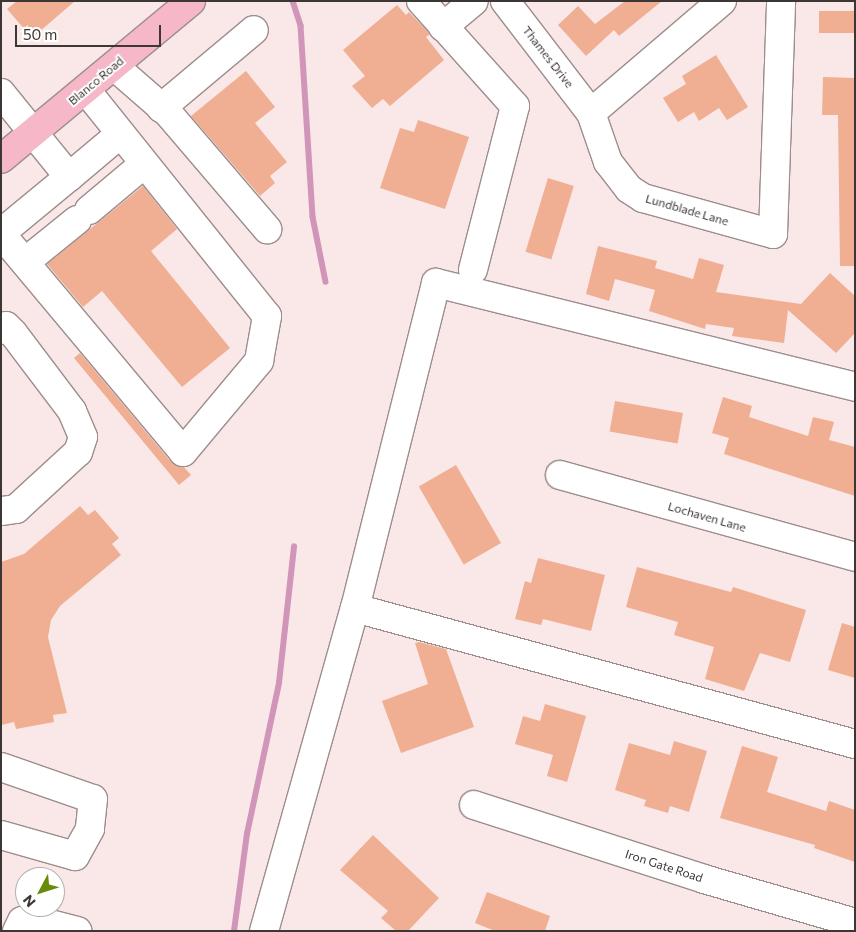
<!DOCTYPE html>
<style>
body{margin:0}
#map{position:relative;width:856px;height:932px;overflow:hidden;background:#f9e8e7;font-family:Commissioner,sans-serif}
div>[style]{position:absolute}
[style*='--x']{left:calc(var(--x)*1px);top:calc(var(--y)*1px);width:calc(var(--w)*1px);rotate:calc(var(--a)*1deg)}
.stream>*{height:5.5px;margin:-2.75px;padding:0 2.75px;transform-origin:2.75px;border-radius:2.75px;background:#d195b9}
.building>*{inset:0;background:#f0ae93;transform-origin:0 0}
.roads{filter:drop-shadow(1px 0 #9d8d8c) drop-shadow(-1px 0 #9d8d8c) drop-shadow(0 1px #9d8d8c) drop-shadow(0 -1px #9d8d8c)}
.minor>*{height:28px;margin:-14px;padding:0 14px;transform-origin:14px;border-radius:14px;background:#fff}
.major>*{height:28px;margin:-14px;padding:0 14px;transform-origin:14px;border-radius:14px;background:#f6b7c8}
span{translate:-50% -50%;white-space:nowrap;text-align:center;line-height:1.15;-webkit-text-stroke:4px #fff;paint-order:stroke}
.street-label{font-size:12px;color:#3c3635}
.frame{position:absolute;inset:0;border:2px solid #3c3635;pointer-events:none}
.north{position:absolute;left:15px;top:867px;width:50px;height:50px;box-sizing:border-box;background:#fff;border:1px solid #b1afae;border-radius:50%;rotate:230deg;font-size:14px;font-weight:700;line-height:20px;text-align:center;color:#3c3635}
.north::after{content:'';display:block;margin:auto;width:18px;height:22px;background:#6a8a09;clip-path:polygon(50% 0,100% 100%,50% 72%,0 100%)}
.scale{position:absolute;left:15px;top:25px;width:146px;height:22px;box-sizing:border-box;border:2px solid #3c3635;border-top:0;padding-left:6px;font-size:15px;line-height:18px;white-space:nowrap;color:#3c3635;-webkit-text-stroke:4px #fff;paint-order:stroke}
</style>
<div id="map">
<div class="stream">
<i style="--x:293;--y:1;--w:26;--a:72"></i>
<i style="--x:301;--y:26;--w:191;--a:86.4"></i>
<i style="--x:313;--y:217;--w:66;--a:78.7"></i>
<i style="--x:234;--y:931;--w:98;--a:-82.4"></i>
<i style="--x:247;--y:834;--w:154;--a:-78"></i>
<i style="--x:279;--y:683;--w:137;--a:-83.7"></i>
</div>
<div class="building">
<i style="clip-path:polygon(17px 1px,75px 1px,32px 38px,7px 9px)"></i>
<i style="clip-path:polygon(625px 1px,662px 1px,619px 36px,614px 30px,586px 56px,558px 25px,578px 6px,595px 24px)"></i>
<i style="clip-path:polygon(397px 5px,406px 15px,409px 12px,430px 34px,426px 37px,444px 60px,390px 106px,383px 99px,372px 108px,352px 86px,365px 76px,343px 50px)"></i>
<i style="left:819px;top:11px;width:36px;height:22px"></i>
<i style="clip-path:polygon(716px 55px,748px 107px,727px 120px,719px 108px,699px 121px,694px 112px,678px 122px,663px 98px,686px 84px,682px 76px)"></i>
<i style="clip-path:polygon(246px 71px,275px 107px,255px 123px,287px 162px,270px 176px,275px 183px,260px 196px,191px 116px)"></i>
<i style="clip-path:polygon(823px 77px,855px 78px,855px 266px,840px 266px,838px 115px,822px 115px)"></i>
<i style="clip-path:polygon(418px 120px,469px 137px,445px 209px,380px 188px,400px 128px,414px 132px)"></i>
<i style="left:548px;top:178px;width:27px;height:77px;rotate:17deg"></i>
<i style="clip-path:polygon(143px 186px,177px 229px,151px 251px,230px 348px,182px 387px,102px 291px,83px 307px,47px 264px)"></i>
<i style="clip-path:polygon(598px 246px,657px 261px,655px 268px,693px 279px,699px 258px,724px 265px,716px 292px,801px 304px,830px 273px,855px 296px,855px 333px,836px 353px,788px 310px,784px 343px,732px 336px,734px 328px,706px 324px,705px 329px,649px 311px,655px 290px,615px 279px,609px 301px,586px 294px)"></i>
<i style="clip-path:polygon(80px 353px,171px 462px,184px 467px,191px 475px,179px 485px,74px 358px)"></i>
<i style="clip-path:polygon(723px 397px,752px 406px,749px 417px,808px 436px,813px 417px,834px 422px,829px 440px,855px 447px,855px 496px,724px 454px,729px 438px,712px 433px)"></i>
<i style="left:615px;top:401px;width:69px;height:31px;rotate:10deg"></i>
<i style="left:456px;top:465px;width:90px;height:43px;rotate:60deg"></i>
<i style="clip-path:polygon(80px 506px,88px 515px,95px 510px,119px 538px,112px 544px,121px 555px,60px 606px,51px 620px,48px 637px,67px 713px,53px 715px,54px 722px,16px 729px,14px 722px,1px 725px,1px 562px,24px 554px)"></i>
<i style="clip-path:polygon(538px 558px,605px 575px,591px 631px,543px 619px,541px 625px,515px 619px,525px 581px,531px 583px)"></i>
<i style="clip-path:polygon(637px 567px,731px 592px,733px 587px,806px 610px,790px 662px,760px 653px,744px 691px,705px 679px,714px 647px,674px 635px,678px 622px,626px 607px)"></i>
<i style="clip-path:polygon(842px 623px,855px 627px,855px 678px,828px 670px)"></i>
<i style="clip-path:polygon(419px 642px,446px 649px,474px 727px,401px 753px,382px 701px,428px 684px,415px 643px)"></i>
<i style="clip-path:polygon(545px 704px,586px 716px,567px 782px,547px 776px,553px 755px,515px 744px,523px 716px,540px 721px)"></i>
<i style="clip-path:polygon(674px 741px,707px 751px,689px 812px,670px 806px,668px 813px,644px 806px,646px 800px,615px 790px,629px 743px,670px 755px)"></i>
<i style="clip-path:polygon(742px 746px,778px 757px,767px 792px,826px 811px,829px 801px,855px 810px,855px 862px,814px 848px,815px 845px,720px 818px)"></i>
<i style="clip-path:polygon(373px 835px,439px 898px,408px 931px,396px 931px,381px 918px,388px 911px,340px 870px)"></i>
<i style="clip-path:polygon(487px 892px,550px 916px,545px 931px,495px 931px,475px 923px)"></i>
</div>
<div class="roads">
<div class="minor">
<i style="--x:421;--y:1;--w:141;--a:48.2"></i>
<i style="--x:515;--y:106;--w:169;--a:104.4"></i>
<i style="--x:505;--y:1;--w:141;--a:52.5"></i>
<i style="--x:722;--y:1;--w:172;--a:139.5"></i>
<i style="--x:591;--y:113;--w:52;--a:70.9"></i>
<i style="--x:608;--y:162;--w:34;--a:52"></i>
<i style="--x:629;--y:189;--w:17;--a:33"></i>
<i style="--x:643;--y:198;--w:135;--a:15.5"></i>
<i style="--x:773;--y:234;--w:233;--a:-88"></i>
<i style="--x:443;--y:27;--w:40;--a:-40"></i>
<i style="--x:114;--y:66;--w:72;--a:41"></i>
<i style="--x:168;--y:113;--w:153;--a:49.5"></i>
<i style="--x:1;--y:93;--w:108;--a:51"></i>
<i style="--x:69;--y:177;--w:67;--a:-40.1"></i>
<i style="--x:161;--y:108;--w:121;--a:-40"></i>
<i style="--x:89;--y:210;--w:72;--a:-39.9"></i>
<i style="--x:1;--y:233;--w:88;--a:-39.5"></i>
<i style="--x:1;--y:234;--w:284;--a:50.1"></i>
<i style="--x:183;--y:452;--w:119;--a:-50.1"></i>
<i style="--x:259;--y:361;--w:46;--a:-79.9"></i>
<i style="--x:267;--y:316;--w:290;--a:-128.7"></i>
<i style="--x:25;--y:262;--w:67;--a:-38.9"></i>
<i style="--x:1;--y:330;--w:6;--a:-39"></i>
<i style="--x:6;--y:326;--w:10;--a:45"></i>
<i style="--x:13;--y:333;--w:98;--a:52.9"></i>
<i style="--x:72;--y:411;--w:28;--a:67"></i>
<i style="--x:83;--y:437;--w:16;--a:108"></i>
<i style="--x:78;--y:452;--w:84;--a:137.4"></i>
<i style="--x:16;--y:509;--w:15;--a:172"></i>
<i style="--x:560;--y:475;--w:306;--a:15.5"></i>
<i style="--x:355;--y:608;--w:518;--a:15.22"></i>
<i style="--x:1;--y:767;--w:97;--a:19.2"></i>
<i style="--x:93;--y:799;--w:30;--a:96"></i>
<i style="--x:90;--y:829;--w:31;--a:119"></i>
<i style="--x:75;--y:856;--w:77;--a:-164.2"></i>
<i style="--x:474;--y:805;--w:242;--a:17.8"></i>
<i style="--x:704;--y:879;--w:157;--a:16.2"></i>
<i style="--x:17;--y:931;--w:11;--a:-63"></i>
<i style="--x:22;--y:921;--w:9;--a:-13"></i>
<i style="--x:31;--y:919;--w:48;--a:14.6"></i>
<i style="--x:264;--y:931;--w:336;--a:-74.3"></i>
<i style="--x:355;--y:608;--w:335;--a:-76"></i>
<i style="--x:436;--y:283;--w:432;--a:13.9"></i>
</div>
<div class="major">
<i style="--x:1;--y:159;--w:247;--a:-39.7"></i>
</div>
</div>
<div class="street-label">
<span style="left:548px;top:57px;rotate:52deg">Thames Drive</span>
<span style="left:96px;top:81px;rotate:-40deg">Blanco Road</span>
<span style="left:687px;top:210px;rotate:16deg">Lundblade Lane</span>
<span style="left:707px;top:517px;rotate:16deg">Lochaven Lane</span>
<span style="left:664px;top:866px;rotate:18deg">Iron Gate Road</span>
</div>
<div class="frame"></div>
<div class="north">N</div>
<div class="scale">50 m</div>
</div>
